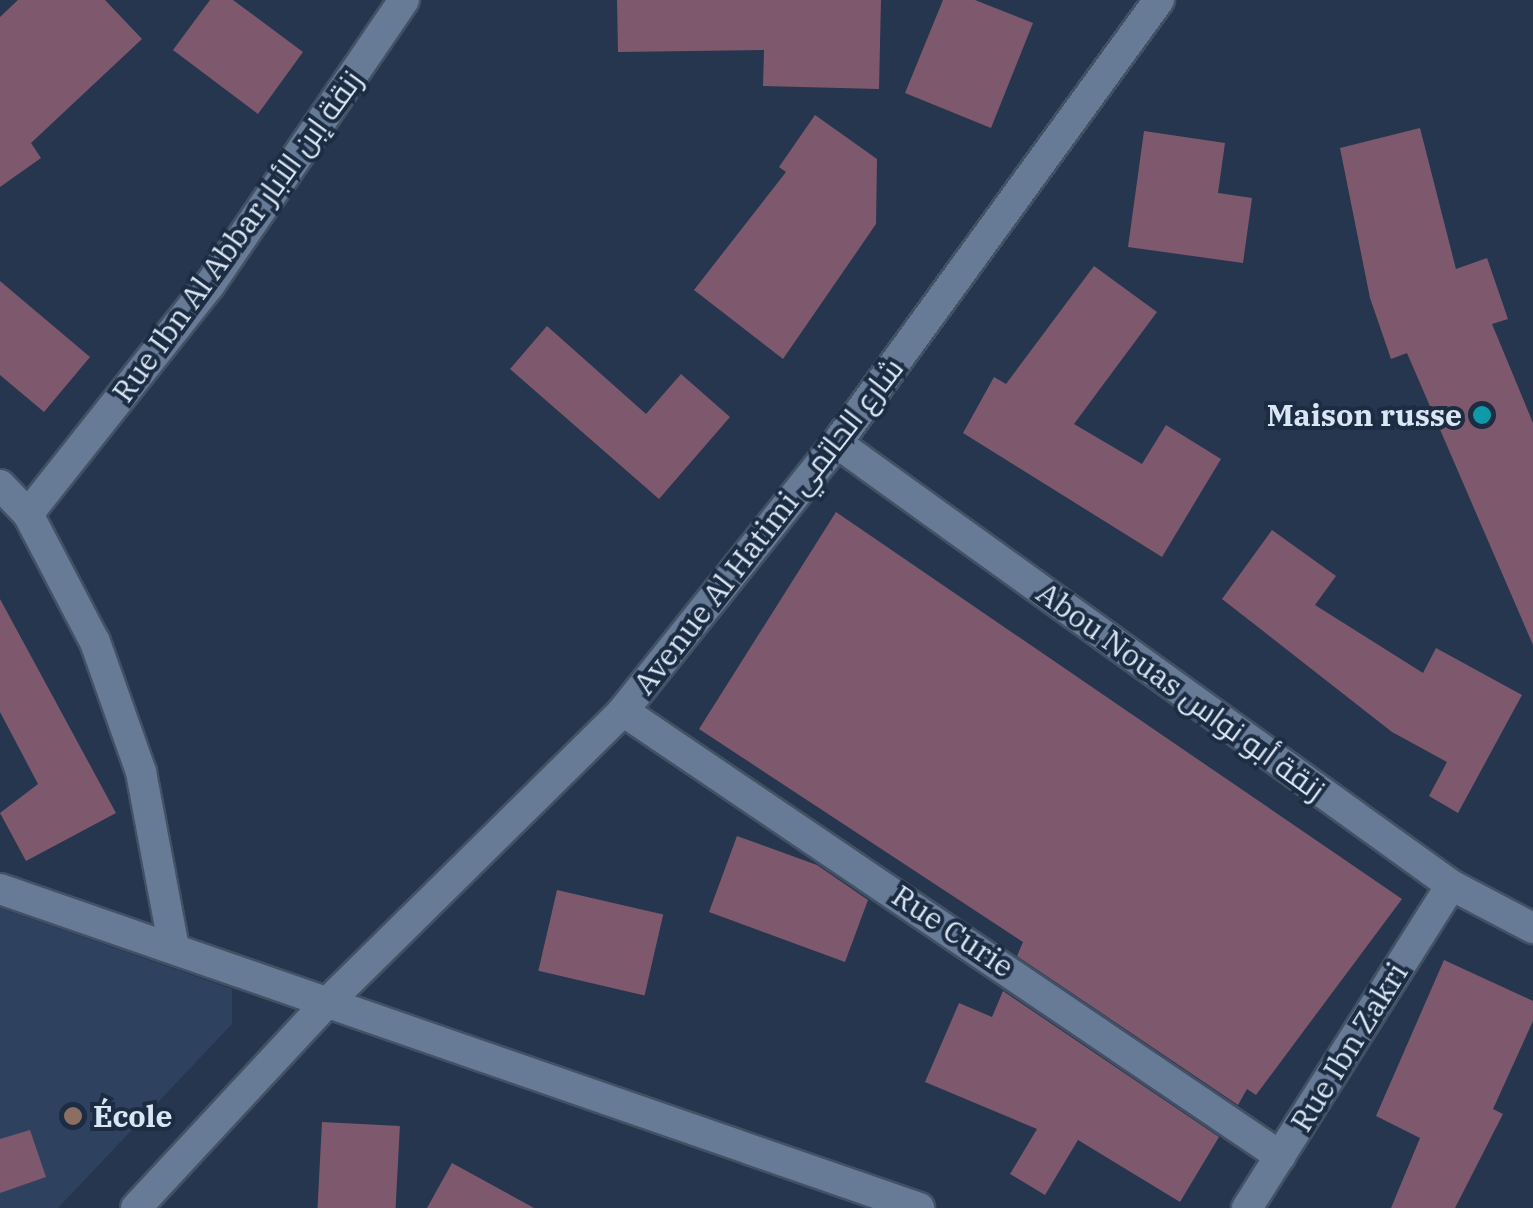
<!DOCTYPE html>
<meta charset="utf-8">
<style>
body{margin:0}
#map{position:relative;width:1533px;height:1208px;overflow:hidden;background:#25364e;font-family:"IBM Plex Serif",Cairo,serif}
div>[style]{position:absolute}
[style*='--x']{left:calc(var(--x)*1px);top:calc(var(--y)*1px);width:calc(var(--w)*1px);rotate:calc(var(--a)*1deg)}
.built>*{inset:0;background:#2e425f}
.building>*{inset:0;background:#7e596d;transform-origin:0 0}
.roads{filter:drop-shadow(2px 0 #435165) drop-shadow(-2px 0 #435165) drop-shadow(0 2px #435165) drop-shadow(0 -2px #435165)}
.minor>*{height:30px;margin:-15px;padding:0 15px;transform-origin:15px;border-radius:15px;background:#677b96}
.dots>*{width:28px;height:28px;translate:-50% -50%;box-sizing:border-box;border:5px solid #1b2c43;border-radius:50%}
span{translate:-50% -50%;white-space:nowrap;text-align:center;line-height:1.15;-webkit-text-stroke:8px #1b2c43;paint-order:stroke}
.street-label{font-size:30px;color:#dbe6f5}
.poi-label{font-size:30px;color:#dbe6f5;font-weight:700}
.right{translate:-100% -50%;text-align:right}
.left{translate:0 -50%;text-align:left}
</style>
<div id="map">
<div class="built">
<i style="clip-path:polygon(0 908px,232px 989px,232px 1024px,58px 1208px,0 1208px)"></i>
</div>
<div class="building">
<i style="clip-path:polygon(18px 0,105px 0,142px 39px,31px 143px,41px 158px,0 187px,0 17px)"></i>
<i style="clip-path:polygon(210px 0,233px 0,303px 52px,258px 114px,173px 50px)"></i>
<i style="clip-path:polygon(617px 0,881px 0,879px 89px,763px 86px,764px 50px,618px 52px)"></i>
<i style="clip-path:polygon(943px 0,975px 0,1033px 23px,991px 128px,905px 93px)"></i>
<i style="clip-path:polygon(815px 115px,877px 159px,876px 224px,783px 359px,694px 290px,786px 172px,779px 167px)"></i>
<i style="clip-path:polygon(1420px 128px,1456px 269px,1487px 258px,1508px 319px,1492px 324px,1533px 423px,1533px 645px,1407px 353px,1391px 359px,1370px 298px,1340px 148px)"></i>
<i style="clip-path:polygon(1144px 131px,1225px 143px,1218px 193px,1252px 198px,1243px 263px,1128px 247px)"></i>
<i style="clip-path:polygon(1094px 266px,1157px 312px,1074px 424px,1142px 464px,1166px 425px,1221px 459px,1162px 557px,963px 433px,994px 377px,1006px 384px)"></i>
<i style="clip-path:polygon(0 281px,90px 357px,44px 412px,0 375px)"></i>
<i style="clip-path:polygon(547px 326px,646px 414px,681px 374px,730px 417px,659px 499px,510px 369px)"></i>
<i style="clip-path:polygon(836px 512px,1402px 899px,1256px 1095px,1247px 1089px,1238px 1105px,1017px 956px,1023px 942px,699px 729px)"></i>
<i style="clip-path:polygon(1272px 530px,1336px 576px,1315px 605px,1423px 673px,1436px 648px,1522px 695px,1458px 813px,1429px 796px,1447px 762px,1392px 732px,1222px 599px)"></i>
<i style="clip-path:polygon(0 599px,116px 813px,26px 861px,0 813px,38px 784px,0 712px)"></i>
<i style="clip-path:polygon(737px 836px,817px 865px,868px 900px,845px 962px,709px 912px)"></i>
<i style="left:557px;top:890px;width:109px;height:83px;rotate:13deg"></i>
<i style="clip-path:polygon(1444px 960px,1533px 1001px,1533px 1021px,1493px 1109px,1503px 1114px,1455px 1208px,1391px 1208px,1420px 1138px,1376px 1116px)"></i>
<i style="clip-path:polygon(1003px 991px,1219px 1137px,1180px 1202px,1078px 1140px,1045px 1195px,1010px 1174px,1037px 1129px,925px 1082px,959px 1003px,992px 1017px)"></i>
<i style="left:322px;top:1122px;width:78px;height:86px;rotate:3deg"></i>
<i style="clip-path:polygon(30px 1130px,46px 1177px,0 1193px,0 1139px)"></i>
<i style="clip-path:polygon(452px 1163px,534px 1208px,427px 1208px)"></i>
</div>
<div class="roads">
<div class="minor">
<i style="--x:837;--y:443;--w:757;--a:35.75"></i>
<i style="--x:1451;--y:885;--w:93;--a:27.7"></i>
<i style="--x:0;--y:485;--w:40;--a:46"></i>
<i style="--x:28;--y:514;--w:144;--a:62.4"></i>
<i style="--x:95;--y:642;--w:138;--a:70.5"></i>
<i style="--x:141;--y:772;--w:174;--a:79.4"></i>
<i style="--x:28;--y:514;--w:291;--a:-51.6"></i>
<i style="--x:209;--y:286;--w:346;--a:-55.7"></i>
<i style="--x:623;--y:711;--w:794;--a:34.11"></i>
<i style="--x:0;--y:889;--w:973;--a:19.14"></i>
<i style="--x:136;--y:1208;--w:276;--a:-47.1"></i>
<i style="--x:324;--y:1006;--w:420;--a:-44.6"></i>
<i style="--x:623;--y:711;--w:343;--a:-51.4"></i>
<i style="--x:837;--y:443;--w:548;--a:-53.99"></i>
<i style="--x:1247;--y:1208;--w:382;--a:-57.7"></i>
</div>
</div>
<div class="dots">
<i style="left:1482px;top:415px;background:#0f9aa8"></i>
<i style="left:73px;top:1116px;background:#8d6e63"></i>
</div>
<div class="street-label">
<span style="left:237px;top:236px;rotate:-54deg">Rue Ibn Al Abbar زنقة إبن الأبار</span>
<span style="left:768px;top:526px;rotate:-52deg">Avenue Al Hatimi شارع الحاتمي</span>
<span style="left:1181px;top:691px;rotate:36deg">Abou Nouas زنقة أبو نواس</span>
<span style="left:953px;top:931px;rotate:34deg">Rue Curie</span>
<span style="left:1349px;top:1047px;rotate:-58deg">Rue Ibn Zakri</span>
</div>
<div class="poi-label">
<span class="right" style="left:1462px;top:415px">Maison russe</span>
<span class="left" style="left:93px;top:1116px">École</span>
</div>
</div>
